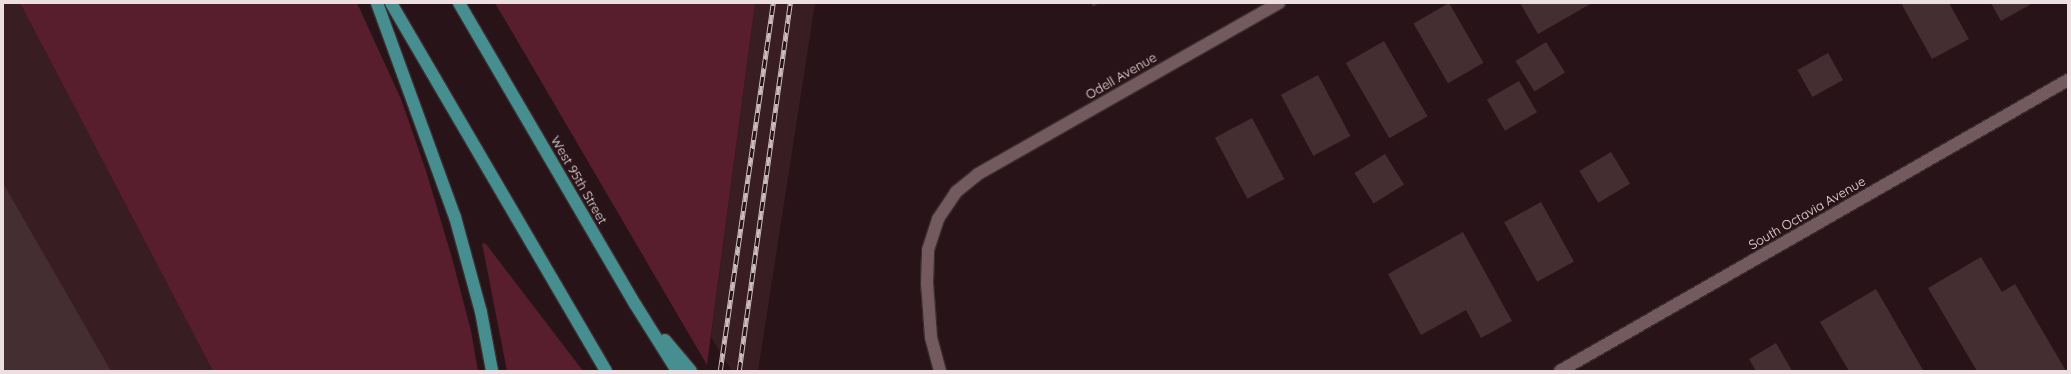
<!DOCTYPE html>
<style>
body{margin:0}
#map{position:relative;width:2071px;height:374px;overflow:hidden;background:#281418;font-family:Quicksand,sans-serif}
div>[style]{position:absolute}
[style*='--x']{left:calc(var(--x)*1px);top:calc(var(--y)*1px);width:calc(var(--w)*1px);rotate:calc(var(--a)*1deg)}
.built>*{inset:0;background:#381e23}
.green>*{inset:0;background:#581e2d}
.building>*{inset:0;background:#442e32;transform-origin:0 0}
.roads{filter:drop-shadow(1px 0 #3b2e30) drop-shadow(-1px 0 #3b2e30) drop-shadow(0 1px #3b2e30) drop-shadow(0 -1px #3b2e30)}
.street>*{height:12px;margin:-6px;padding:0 6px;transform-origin:6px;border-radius:6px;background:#725a5e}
.primary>*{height:12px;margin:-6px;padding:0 6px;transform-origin:6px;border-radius:6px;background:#478e90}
.rail>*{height:4.5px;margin-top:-2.25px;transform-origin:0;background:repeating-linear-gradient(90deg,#281418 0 9px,#ccbcbf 0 18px);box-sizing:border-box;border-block:1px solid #ccbcbf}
span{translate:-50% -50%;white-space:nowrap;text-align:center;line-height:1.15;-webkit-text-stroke:3.5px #281418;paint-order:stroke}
.street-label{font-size:13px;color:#eddee1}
.frame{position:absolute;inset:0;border:4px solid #eddee1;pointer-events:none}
</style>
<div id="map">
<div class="built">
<i style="clip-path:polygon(3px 3px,20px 3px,213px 371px,3px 371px)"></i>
<i style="clip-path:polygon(755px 3px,815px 3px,758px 371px,732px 371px,711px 337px)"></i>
</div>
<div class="green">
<i style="clip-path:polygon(20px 3px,357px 3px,401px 99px,426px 171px,452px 258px,471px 331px,478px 371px,213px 371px)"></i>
<i style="clip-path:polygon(495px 3px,755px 3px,707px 365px,528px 59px)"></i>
<i style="clip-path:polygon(482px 243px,486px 244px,583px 371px,507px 371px)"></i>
</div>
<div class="building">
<i style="clip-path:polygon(1091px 3px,1099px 3px,1093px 7px)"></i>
<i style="left:1449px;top:3px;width:69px;height:41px;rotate:60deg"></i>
<i style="clip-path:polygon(1520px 3px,1592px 3px,1538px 34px)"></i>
<i style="clip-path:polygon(1901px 3px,1949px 3px,1969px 39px,1932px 59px)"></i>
<i style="clip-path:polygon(1991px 3px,2033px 3px,2001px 21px)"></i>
<i style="left:1384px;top:41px;width:87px;height:44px;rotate:60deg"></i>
<i style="left:1546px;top:42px;width:36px;height:36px;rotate:58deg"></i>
<i style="left:1828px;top:53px;width:31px;height:35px;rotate:61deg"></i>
<i style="left:1318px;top:75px;width:69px;height:42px;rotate:62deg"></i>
<i style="left:1519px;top:81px;width:36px;height:37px;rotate:60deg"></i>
<i style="left:1252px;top:118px;width:69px;height:42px;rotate:62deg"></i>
<i style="left:1611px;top:152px;width:37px;height:37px;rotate:59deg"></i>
<i style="left:1385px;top:154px;width:36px;height:36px;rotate:58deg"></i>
<i style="clip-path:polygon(3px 183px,111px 371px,3px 371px)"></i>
<i style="left:1541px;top:202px;width:68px;height:42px;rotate:61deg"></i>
<i style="clip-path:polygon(1463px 232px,1512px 321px,1481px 338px,1466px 310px,1421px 335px,1388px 274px)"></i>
<i style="clip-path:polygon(1981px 257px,2002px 292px,2015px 284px,2066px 371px,1977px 371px,1928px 288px)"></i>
<i style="clip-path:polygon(1876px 289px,1923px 370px,1920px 371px,1849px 371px,1820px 322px)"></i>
<i style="clip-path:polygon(1776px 343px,1792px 371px,1756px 371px,1749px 359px)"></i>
</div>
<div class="roads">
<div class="street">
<i style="--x:940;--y:371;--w:35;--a:-105"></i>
<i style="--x:931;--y:337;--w:54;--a:-94.2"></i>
<i style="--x:927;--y:283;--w:33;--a:-88"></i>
<i style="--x:928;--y:250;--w:33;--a:-72"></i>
<i style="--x:938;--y:219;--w:32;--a:-56"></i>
<i style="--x:956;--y:192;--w:28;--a:-39"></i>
<i style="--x:978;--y:174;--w:346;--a:-29.6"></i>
<i style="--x:1560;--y:371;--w:585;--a:-29.81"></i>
</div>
<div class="primary">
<i style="--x:377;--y:3;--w:228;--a:70"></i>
<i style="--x:455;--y:217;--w:98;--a:74.7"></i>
<i style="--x:481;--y:312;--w:60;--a:79.4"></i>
<i style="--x:391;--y:3;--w:426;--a:59.7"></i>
<i style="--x:459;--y:3;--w:349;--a:59.7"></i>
<i style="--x:635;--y:304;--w:79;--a:57.9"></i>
<i style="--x:665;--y:340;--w:40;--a:50"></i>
</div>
</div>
<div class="rail">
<i style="--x:720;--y:371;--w:372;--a:-81.8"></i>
<i style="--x:739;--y:371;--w:372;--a:-82.1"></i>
</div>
<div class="street-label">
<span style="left:1121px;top:76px;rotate:-30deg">Odell Avenue</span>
<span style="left:579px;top:180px;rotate:60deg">West 95th Street</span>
<span style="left:1807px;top:213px;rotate:-30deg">South Octavia Avenue</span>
</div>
<div class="frame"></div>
</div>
